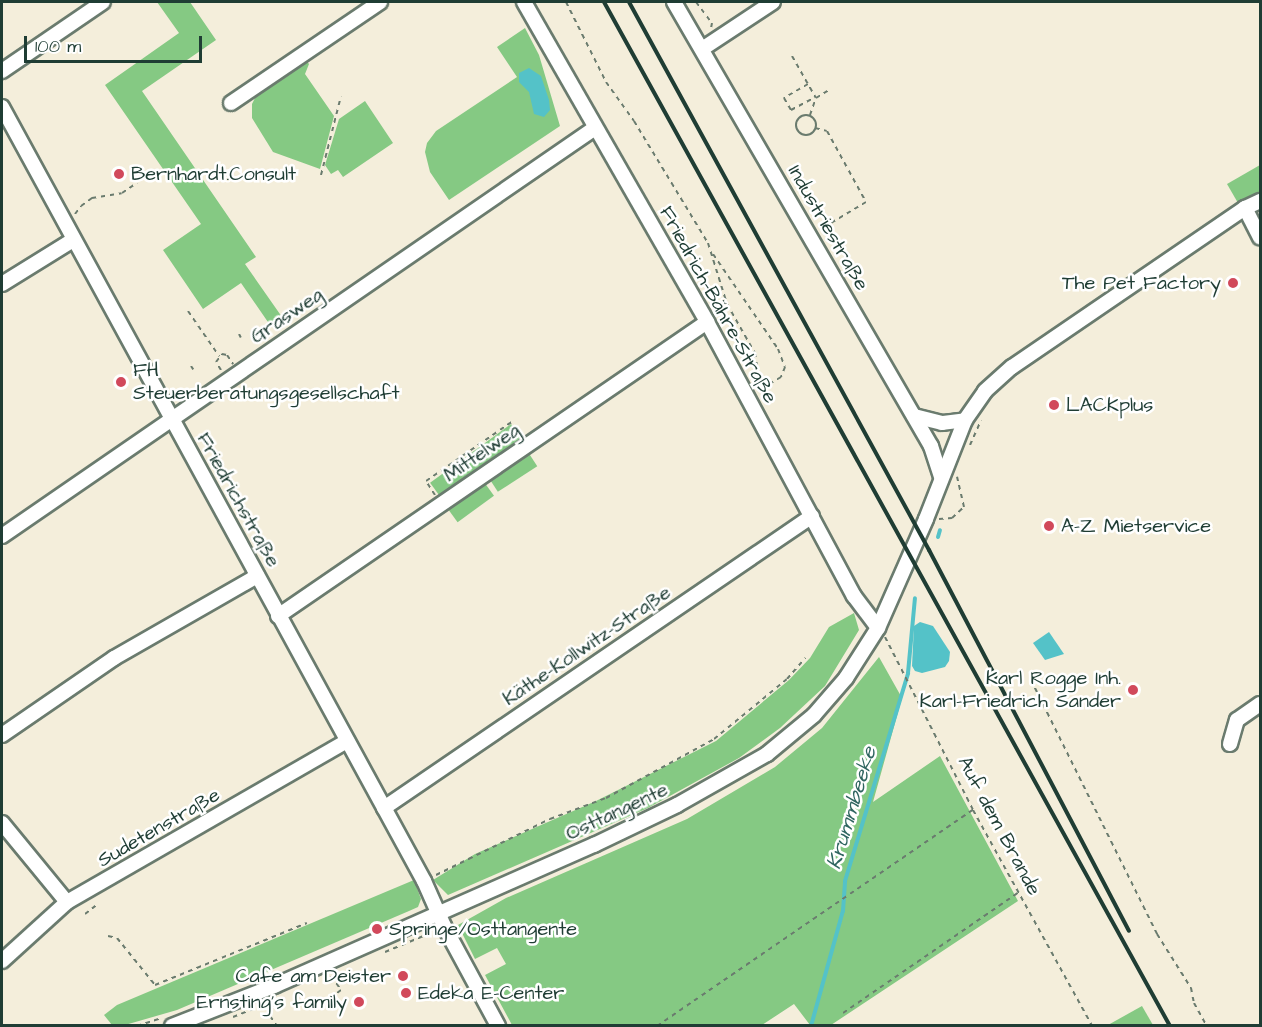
<!DOCTYPE html>
<meta charset="utf-8">
<style>
body{margin:0}
#map{position:relative;width:1262px;height:1027px;overflow:hidden;background:#f4eedb;font-family:"Architects Daughter",sans-serif}
div>[style]{position:absolute}
[style*='--x']{left:calc(var(--x)*1px);top:calc(var(--y)*1px);width:calc(var(--w)*1px);rotate:calc(var(--a)*1deg)}
.green>*{inset:0;background:#85c983;transform-origin:0 0}
.water>*{inset:0;background:#54c2c8}
.stream>*{height:4px;margin:-2px;padding:0 2px;transform-origin:2px;border-radius:2px;background:#54c2c8}
.path>*{height:2px;margin-top:-1px;transform-origin:0;background:repeating-linear-gradient(90deg,#6a7b6e 0 4.5px,transparent 0 9px)}
.path>.ring{margin:-1px;padding:0;box-sizing:content-box;background:none;border:2px solid #6a7b6e;border-radius:50%}
.roads{filter:drop-shadow(2px 0 #6a7b6e) drop-shadow(-2px 0 #6a7b6e) drop-shadow(0 2px #6a7b6e) drop-shadow(0 -2px #6a7b6e)}
.minor>*{height:14px;margin:-7px;padding:0 7px;transform-origin:7px;border-radius:7px;background:#fff}
.rail>*{height:4px;margin:-2px;padding:0 2px;transform-origin:2px;border-radius:2px;background:#1f3d34}
.dots>*{width:16px;height:16px;translate:-50% -50%;box-sizing:border-box;border:3px solid #fff;border-radius:50%}
span{translate:-50% -50%;white-space:nowrap;text-align:center;line-height:1.15;-webkit-text-stroke:5px #fff;paint-order:stroke}
.poi-label{font-size:20px;color:#1f3d34}
.left{translate:0 -50%;text-align:left}
.right{translate:-100% -50%;text-align:right}
.street-label{font-size:20px;color:#1f3d34}
.water-label{font-size:21px;color:#2f6560;font-style:italic}
.frame{position:absolute;inset:0;border:3px solid #1f3d34;pointer-events:none}
.scale{position:absolute;left:24px;top:36px;width:178px;height:27px;box-sizing:border-box;border:3px solid #1f3d34;border-top:0;padding-left:8px;font-size:18px;line-height:21px;white-space:nowrap;color:#1f3d34;-webkit-text-stroke:4px #fff;paint-order:stroke}
</style>
<div id="map">
<div class="green">
<i style="clip-path:polygon(157px 2px,190px 2px,216px 40px,142px 91px,256px 257px,245px 264px,282px 317px,270px 325px,241px 283px,203px 309px,163px 250px,201px 224px,105px 85px,179px 33px)"></i>
<i style="clip-path:polygon(525px 28px,539px 55px,560px 126px,449px 200px,430px 172px,425px 152px,427px 143px,436px 131px,517px 77px,497px 47px)"></i>
<i style="clip-path:polygon(305px 59px,309px 64px,305px 74px,334px 116px,320px 169px,273px 152px,252px 118px,252px 104px,258px 92px)"></i>
<i style="clip-path:polygon(365px 101px,393px 143px,343px 177px,338px 170px,331px 174px,325px 165px,339px 119px)"></i>
<i style="clip-path:polygon(1260px 165px,1260px 193px,1238px 203px,1227px 184px)"></i>
<i style="left:511px;top:424px;width:19px;height:100px;rotate:54deg"></i>
<i style="left:528px;top:452px;width:17px;height:47px;rotate:57deg"></i>
<i style="left:484px;top:482px;width:17px;height:45px;rotate:54deg"></i>
<i style="clip-path:polygon(854px 613px,859px 630px,825px 686px,780px 728px,739px 758px,648px 808px,448px 895px,433px 880px,475px 854px,596px 801px,716px 741px,789px 680px,810px 658px,829px 627px)"></i>
<i style="clip-path:polygon(879px 657px,902px 698px,873px 802px,940px 756px,1018px 901px,831px 1025px,810px 1025px,794px 1004px,762px 1025px,512px 1025px,485px 975px,506px 964px,497px 948px,475px 959px,458px 925px,506px 898px,687px 819px,775px 767px,822px 728px)"></i>
<i style="clip-path:polygon(414px 880px,421px 899px,418px 907px,409px 911px,177px 1010px,125px 1025px,112px 1025px,104px 1015px,117px 1005px)"></i>
<i style="clip-path:polygon(1142px 1006px,1153px 1025px,1108px 1025px)"></i>
</div>
<div class="water">
<i style="clip-path:polygon(529px 68px,541px 76px,549px 100px,550px 110px,544px 117px,534px 114px,529px 92px,519px 82px,519px 73px)"></i>
<i style="clip-path:polygon(920px 622px,933px 626px,950px 652px,949px 661px,945px 667px,922px 673px,915px 671px,912px 666px,914px 626px)"></i>
<i style="clip-path:polygon(1049px 632px,1064px 654px,1045px 660px,1033px 643px)"></i>
</div>
<div class="stream">
<i style="--x:938;--y:537;--w:7;--a:-74"></i>
<i style="--x:811;--y:1026;--w:119;--a:-74.5"></i>
<i style="--x:843;--y:911;--w:30;--a:-86"></i>
<i style="--x:845;--y:881;--w:217;--a:-73.1"></i>
<i style="--x:908;--y:673;--w:75;--a:-84.7"></i>
</div>
<div class="path">
<i style="--x:566;--y:2;--w:89;--a:63.4"></i>
<i style="--x:606;--y:82;--w:48;--a:54.3"></i>
<i style="--x:634;--y:121;--w:143;--a:58.8"></i>
<i style="--x:708;--y:243;--w:64;--a:72.7"></i>
<i style="--x:727;--y:304;--w:56;--a:60.3"></i>
<i style="--x:755;--y:353;--w:18;--a:81"></i>
<i style="--x:758;--y:371;--w:12;--a:114"></i>
<i style="--x:696;--y:2;--w:26;--a:53"></i>
<i style="--x:712;--y:23;--w:5;--a:101"></i>
<i style="--x:792;--y:56;--w:48;--a:60.3"></i>
<i style="--x:816;--y:98;--w:15;--a:-32"></i>
<i style="--x:808;--y:84;--w:28;--a:150"></i>
<i style="--x:784;--y:98;--w:14;--a:60"></i>
<i style="--x:791;--y:110;--w:27;--a:-28"></i>
<i style="--x:810;--y:115;--w:18;--a:-71"></i>
<i class="ring" style="left:796px;top:115px;width:18px;height:18px"></i>
<i style="--x:815;--y:128;--w:12;--a:14"></i>
<i style="--x:827;--y:131;--w:81;--a:61.2"></i>
<i style="--x:866;--y:202;--w:47;--a:149"></i>
<i style="--x:321;--y:175;--w:81;--a:-75.8"></i>
<i style="--x:75;--y:214;--w:10;--a:-53"></i>
<i style="--x:81;--y:206;--w:14;--a:-36"></i>
<i style="--x:92;--y:198;--w:30;--a:-9"></i>
<i style="--x:122;--y:193;--w:18;--a:-34"></i>
<i style="--x:713;--y:254;--w:115;--a:55.6"></i>
<i style="--x:778;--y:349;--w:19;--a:69"></i>
<i style="--x:785;--y:367;--w:11;--a:112"></i>
<i style="--x:781;--y:377;--w:26;--a:149"></i>
<i style="--x:188;--y:311;--w:55;--a:55.4"></i>
<i style="--x:239;--y:334;--w:4;--a:63"></i>
<i style="--x:191;--y:366;--w:4;--a:56"></i>
<i style="--x:221;--y:370;--w:9;--a:-122"></i>
<i style="--x:216;--y:362;--w:10;--a:-53"></i>
<i style="--x:222;--y:354;--w:5;--a:11"></i>
<i style="--x:227;--y:355;--w:11;--a:56"></i>
<i style="--x:970;--y:445;--w:27;--a:-66"></i>
<i style="--x:435;--y:495;--w:17;--a:-123"></i>
<i style="--x:426;--y:481;--w:106;--a:-34.6"></i>
<i style="--x:939;--y:519;--w:13;--a:-4"></i>
<i style="--x:952;--y:518;--w:16;--a:-43"></i>
<i style="--x:964;--y:507;--w:31;--a:-103"></i>
<i style="--x:885;--y:637;--w:194;--a:63"></i>
<i style="--x:973;--y:810;--w:247;--a:61.1"></i>
<i style="--x:1031;--y:680;--w:284;--a:63.6"></i>
<i style="--x:1157;--y:934;--w:64;--a:57.8"></i>
<i style="--x:1191;--y:988;--w:15;--a:79"></i>
<i style="--x:1194;--y:1003;--w:26;--a:61"></i>
<i style="--x:436;--y:875;--w:127;--a:-26.2"></i>
<i style="--x:550;--y:819;--w:60;--a:-20.6"></i>
<i style="--x:606;--y:798;--w:123;--a:-28.6"></i>
<i style="--x:714;--y:739;--w:94;--a:-39.4"></i>
<i style="--x:787;--y:679;--w:28;--a:-49"></i>
<i style="--x:85;--y:914;--w:16;--a:-38"></i>
<i style="--x:108;--y:936;--w:9;--a:13"></i>
<i style="--x:117;--y:938;--w:60;--a:51"></i>
<i style="--x:155;--y:985;--w:164;--a:-22.2"></i>
<i style="--x:385;--y:952;--w:52;--a:-22.6"></i>
<i style="--x:331;--y:976;--w:17;--a:54"></i>
<i style="--x:341;--y:990;--w:10;--a:143"></i>
<i style="--x:270;--y:1002;--w:14;--a:90"></i>
<i style="--x:270;--y:1016;--w:12;--a:55"></i>
<i style="--x:843;--y:1013;--w:214;--a:-34.5"></i>
<i style="--x:233;--y:1017;--w:32;--a:-22"></i>
<i style="--x:137;--y:1026;--w:25;--a:-18"></i>
<i style="--x:657;--y:1026;--w:383;--a:-34.4"></i>
</div>
<div class="roads">
<div class="minor">
<i style="--x:524;--y:2;--w:369;--a:60.2"></i>
<i style="--x:707;--y:322;--w:311;--a:61.8"></i>
<i style="--x:854;--y:596;--w:40;--a:53"></i>
<i style="--x:674;--y:2;--w:513;--a:59.94"></i>
<i style="--x:931;--y:446;--w:33;--a:72"></i>
<i style="--x:702;--y:49;--w:85;--a:-33.5"></i>
<i style="--x:2;--y:71;--w:122;--a:-34.3"></i>
<i style="--x:231;--y:103;--w:180;--a:-34.1"></i>
<i style="--x:2;--y:107;--w:882;--a:61.4"></i>
<i style="--x:424;--y:881;--w:49;--a:66"></i>
<i style="--x:444;--y:926;--w:114;--a:61.6"></i>
<i style="--x:1245;--y:208;--w:33;--a:63"></i>
<i style="--x:2;--y:284;--w:84;--a:-31.8"></i>
<i style="--x:914;--y:416;--w:29;--a:14"></i>
<i style="--x:942;--y:423;--w:23;--a:-7"></i>
<i style="--x:2;--y:536;--w:720;--a:-34.53"></i>
<i style="--x:278;--y:616;--w:520;--a:-34.42"></i>
<i style="--x:2;--y:735;--w:136;--a:-34.5"></i>
<i style="--x:114;--y:658;--w:165;--a:-29.8"></i>
<i style="--x:1230;--y:744;--w:25;--a:-74"></i>
<i style="--x:1237;--y:720;--w:28;--a:-35"></i>
<i style="--x:384;--y:808;--w:518;--a:-34.3"></i>
<i style="--x:2;--y:823;--w:102;--a:50.6"></i>
<i style="--x:2;--y:961;--w:88;--a:-42.2"></i>
<i style="--x:67;--y:902;--w:323;--a:-29.9"></i>
<i style="--x:172;--y:1026;--w:110;--a:-21.4"></i>
<i style="--x:274;--y:986;--w:350;--a:-23.8"></i>
<i style="--x:594;--y:845;--w:92;--a:-25.7"></i>
<i style="--x:677;--y:805;--w:103;--a:-29.5"></i>
<i style="--x:767;--y:754;--w:61;--a:-39.7"></i>
<i style="--x:814;--y:715;--w:49;--a:-49.1"></i>
<i style="--x:846;--y:678;--w:59;--a:-57.4"></i>
<i style="--x:878;--y:628;--w:119;--a:-66.2"></i>
<i style="--x:926;--y:519;--w:106;--a:-68.5"></i>
<i style="--x:965;--y:420;--w:35;--a:-55"></i>
<i style="--x:985;--y:391;--w:36;--a:-42"></i>
<i style="--x:1012;--y:367;--w:282;--a:-34.3"></i>
<i style="--x:1245;--y:208;--w:17;--a:-25"></i>
</div>
</div>
<div class="rail">
<i style="--x:604;--y:2;--w:1170;--a:61.07"></i>
<i style="--x:629;--y:2;--w:625;--a:61.3"></i>
<i style="--x:929;--y:550;--w:430;--a:62.3"></i>
</div>
<div class="dots">
<i style="left:119px;top:174px;background:#d1495b"></i>
<i style="left:1233px;top:283px;background:#d1495b"></i>
<i style="left:121px;top:382px;background:#d1495b"></i>
<i style="left:1054px;top:405px;background:#d1495b"></i>
<i style="left:1049px;top:526px;background:#d1495b"></i>
<i style="left:1133px;top:690px;background:#d1495b"></i>
<i style="left:377px;top:929px;background:#d1495b"></i>
<i style="left:403px;top:976px;background:#d1495b"></i>
<i style="left:406px;top:993px;background:#d1495b"></i>
<i style="left:359px;top:1002px;background:#d1495b"></i>
</div>
<div class="poi-label">
<span class="left" style="left:131px;top:174px">Bernhardt.Consult</span>
<span class="right" style="left:1221px;top:283px">The Pet Factory</span>
<span class="left" style="left:133px;top:382px">FH<br>Steuerberatungsgesellschaft</span>
<span class="left" style="left:1066px;top:405px">LACKplus</span>
<span class="left" style="left:1061px;top:526px">A-Z Mietservice</span>
<span class="right" style="left:1121px;top:690px">Karl Rogge Inh.<br>Karl-Friedrich Sander</span>
<span class="left" style="left:389px;top:929px">Springe/Osttangente</span>
<span class="right" style="left:391px;top:976px">Cafe am Deister</span>
<span class="left" style="left:418px;top:993px">Edeka E-Center</span>
<span class="right" style="left:347px;top:1002px">Ernsting's family</span>
</div>
<div class="street-label">
<span style="left:828px;top:228px;rotate:60deg">Industriestraße</span>
<span style="left:718px;top:305px;rotate:61deg">Friedrich-Bähre-Straße</span>
<span style="left:287px;top:316px;rotate:-34deg">Grasweg</span>
<span style="left:482px;top:453px;rotate:-34deg">Mittelweg</span>
<span style="left:238px;top:500px;rotate:61deg">Friedrichstraße</span>
<span style="left:587px;top:646px;rotate:-34deg">Käthe-Kollwitz-Straße</span>
<span style="left:617px;top:812px;rotate:-25deg">Osttangente</span>
<span style="left:999px;top:826px;rotate:62deg">Auf dem Brande</span>
<span style="left:159px;top:828px;rotate:-30deg">Sudetenstraße</span>
</div>
<div class="water-label">
<span style="left:852px;top:808px;rotate:-73deg">Krummbeeke</span>
</div>
<div class="frame"></div>
<div class="scale">100 m</div>
</div>
